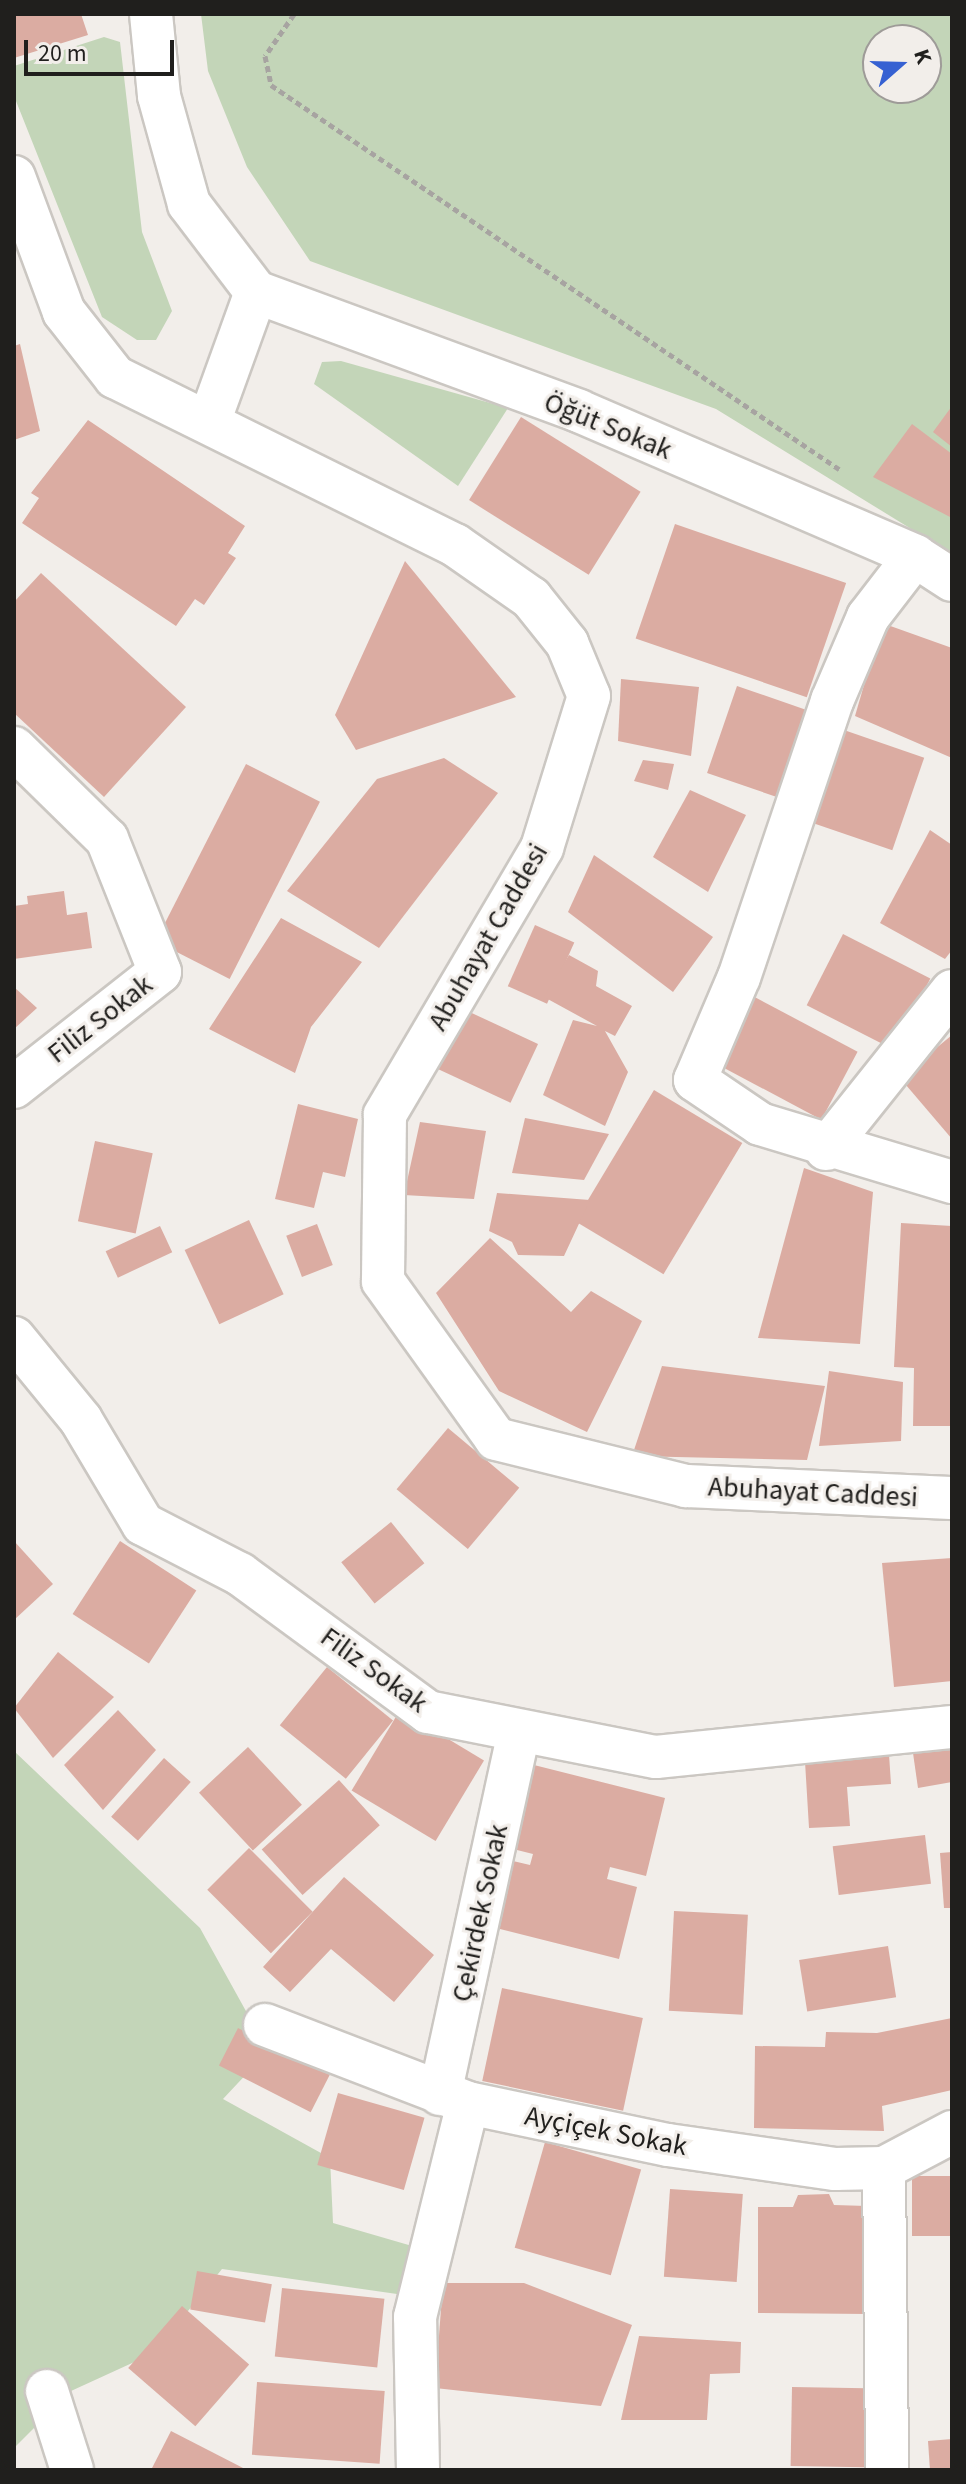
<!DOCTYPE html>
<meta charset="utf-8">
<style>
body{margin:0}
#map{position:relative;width:966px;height:2484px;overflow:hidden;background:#f2eeea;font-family:"Source Sans 3",sans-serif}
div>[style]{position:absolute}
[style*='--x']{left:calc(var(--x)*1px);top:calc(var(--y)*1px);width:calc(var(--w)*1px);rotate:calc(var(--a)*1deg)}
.green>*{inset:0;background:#c3d5b8}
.building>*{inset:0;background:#dbaca2;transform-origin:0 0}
.path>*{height:5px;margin-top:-2.5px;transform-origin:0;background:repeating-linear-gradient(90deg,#a7a4a1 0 6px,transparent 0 10px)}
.roads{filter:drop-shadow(2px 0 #cbc7c2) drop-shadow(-2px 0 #cbc7c2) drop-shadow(0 2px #cbc7c2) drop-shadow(0 -2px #cbc7c2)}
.minor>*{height:42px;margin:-21px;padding:0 21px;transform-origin:21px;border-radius:21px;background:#fff}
span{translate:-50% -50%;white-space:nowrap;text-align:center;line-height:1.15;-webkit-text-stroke:6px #f2eeea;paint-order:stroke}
.street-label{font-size:28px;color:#201f1d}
.frame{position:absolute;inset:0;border:16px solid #201f1d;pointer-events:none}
.north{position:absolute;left:862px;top:24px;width:80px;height:80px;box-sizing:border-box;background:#f2eeea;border:2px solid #9e9b98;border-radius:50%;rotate:70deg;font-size:22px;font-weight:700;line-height:32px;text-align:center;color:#201f1d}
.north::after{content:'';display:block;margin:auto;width:28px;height:36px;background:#3661d2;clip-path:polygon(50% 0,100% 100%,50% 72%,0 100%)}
.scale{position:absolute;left:24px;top:40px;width:150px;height:36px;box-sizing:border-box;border:4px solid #201f1d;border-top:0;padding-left:10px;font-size:24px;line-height:28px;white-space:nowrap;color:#201f1d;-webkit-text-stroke:6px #f2eeea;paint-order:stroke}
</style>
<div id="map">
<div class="green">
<i style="clip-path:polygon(evenodd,201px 14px,952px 14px,952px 554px,716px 409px,310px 261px,247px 167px,208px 71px,201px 14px,878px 40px,926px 40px,926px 88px,878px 88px,878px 40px)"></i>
<i style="clip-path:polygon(104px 37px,120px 42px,142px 232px,172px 311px,156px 340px,137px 340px,102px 317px,14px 96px,14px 66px)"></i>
<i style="clip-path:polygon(341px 361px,508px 408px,458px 486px,314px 384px,322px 362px)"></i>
<i style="clip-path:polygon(14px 1751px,200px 1928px,268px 2051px,223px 2099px,330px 2158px,333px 2223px,419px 2248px,397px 2294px,222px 2269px,154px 2353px,71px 2391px,14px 2448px)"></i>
</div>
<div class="building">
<i style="clip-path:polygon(14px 14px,81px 14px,88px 35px,14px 58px)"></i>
<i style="clip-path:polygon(20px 344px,40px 431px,14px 440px,14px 346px)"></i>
<i style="clip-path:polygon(952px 406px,952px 447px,933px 432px)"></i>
<i style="left:521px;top:417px;width:141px;height:98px;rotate:32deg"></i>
<i style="clip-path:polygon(88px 420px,245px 526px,228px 553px,236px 558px,204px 605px,195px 599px,176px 626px,22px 523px,39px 498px,31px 493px)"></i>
<i style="clip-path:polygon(912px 424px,952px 454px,952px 518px,873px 477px)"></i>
<i style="left:675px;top:524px;width:181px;height:121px;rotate:19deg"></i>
<i style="clip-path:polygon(405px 561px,516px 697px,356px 750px,335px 715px)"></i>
<i style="clip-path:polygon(41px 573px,186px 707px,104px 797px,14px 713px,14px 602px)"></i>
<i style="clip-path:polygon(882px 623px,952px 648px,952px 758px,855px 716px)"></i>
<i style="clip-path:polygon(621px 679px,699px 687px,691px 756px,618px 741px)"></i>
<i style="left:737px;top:686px;width:91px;height:92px;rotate:19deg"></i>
<i style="left:841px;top:729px;width:88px;height:98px;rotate:19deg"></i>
<i style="clip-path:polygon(444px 758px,498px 793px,379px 948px,287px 891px,377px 779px)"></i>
<i style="clip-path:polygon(643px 760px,674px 764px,668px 790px,634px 781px)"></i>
<i style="left:246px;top:764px;width:83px;height:199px;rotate:27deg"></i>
<i style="clip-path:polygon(690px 790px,746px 815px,708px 892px,653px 857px)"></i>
<i style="clip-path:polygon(930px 830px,952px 845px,952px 950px,945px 959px,880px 923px)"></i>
<i style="clip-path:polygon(594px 855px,713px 937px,673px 992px,568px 912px)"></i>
<i style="clip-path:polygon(64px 891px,67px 915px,87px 912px,92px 948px,14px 959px,14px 906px,28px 904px,27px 896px)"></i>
<i style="clip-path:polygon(281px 918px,362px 962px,311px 1027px,295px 1073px,209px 1029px)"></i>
<i style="left:535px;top:925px;width:43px;height:67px;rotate:24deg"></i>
<i style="left:843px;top:934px;width:98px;height:80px;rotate:27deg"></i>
<i style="clip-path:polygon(569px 955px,598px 971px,596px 986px,632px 1006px,615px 1036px,605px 1031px,628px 1072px,605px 1126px,543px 1095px,573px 1020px,597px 1026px,544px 997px)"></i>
<i style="clip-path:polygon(14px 987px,37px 1008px,14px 1029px)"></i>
<i style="left:749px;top:994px;width:123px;height:77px;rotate:28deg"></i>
<i style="left:461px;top:1008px;width:85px;height:65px;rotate:25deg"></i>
<i style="clip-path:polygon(952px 1035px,952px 1139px,900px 1078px)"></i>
<i style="left:654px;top:1090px;width:103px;height:153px;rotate:31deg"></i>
<i style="clip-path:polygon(298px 1104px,358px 1119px,345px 1177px,323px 1172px,314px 1208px,275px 1199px)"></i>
<i style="clip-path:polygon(525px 1118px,609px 1134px,584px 1180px,512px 1173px)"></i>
<i style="clip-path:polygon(420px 1122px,486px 1131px,474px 1199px,404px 1195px)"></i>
<i style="left:95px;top:1141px;width:59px;height:82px;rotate:12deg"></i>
<i style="clip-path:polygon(804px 1168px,873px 1192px,860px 1344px,758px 1338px)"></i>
<i style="clip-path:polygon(497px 1193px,590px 1200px,564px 1256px,518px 1255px,512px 1242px,489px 1231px)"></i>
<i style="left:249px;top:1220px;width:82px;height:71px;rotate:65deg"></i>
<i style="clip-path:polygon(901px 1223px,952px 1226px,952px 1426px,913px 1426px,914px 1368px,894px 1367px)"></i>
<i style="left:317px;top:1224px;width:44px;height:33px;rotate:69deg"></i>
<i style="left:160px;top:1226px;width:29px;height:60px;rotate:65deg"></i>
<i style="clip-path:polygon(490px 1238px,571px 1312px,591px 1291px,642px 1321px,587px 1432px,499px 1391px,436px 1293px)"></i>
<i style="clip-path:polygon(662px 1366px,825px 1386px,807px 1460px,632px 1456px)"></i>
<i style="clip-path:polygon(829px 1371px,903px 1382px,901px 1441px,819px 1446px)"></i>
<i style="left:448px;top:1428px;width:93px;height:80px;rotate:40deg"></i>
<i style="left:391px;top:1522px;width:53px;height:64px;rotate:51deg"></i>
<i style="clip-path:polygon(14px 1541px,53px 1584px,14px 1620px)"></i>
<i style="left:120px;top:1541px;width:91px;height:87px;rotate:33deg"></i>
<i style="clip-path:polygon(952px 1558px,952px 1681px,894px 1687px,882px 1563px)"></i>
<i style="clip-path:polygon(58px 1652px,114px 1697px,53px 1758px,14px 1708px)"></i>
<i style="left:327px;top:1667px;width:85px;height:75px;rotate:39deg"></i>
<i style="clip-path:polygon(118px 1710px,156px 1750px,103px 1810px,64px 1765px)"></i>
<i style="left:400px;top:1710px;width:98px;height:94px;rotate:31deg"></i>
<i style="clip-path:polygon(888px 1739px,891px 1784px,847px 1787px,850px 1826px,809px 1828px,804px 1745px)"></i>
<i style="left:248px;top:1747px;width:79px;height:67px;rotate:47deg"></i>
<i style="clip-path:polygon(952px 1747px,952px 1782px,918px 1788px,913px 1753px)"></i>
<i style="left:164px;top:1758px;width:36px;height:79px;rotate:42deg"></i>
<i style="clip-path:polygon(534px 1765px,665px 1798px,646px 1876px,610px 1867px,607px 1879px,637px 1887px,619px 1959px,496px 1928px,513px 1861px,530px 1865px,533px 1854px,513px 1849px)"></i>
<i style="left:339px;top:1780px;width:61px;height:104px;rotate:48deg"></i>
<i style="left:925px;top:1835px;width:49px;height:93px;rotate:83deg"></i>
<i style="left:249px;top:1848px;width:90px;height:59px;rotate:45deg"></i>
<i style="clip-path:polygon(952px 1852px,952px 1908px,944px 1908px,940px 1853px)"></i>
<i style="clip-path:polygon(344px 1877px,434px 1955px,394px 2002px,331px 1949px,290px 1992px,263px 1967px)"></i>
<i style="left:674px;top:1911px;width:74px;height:100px;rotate:3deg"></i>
<i style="left:888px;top:1946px;width:52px;height:90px;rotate:81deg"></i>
<i style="left:502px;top:1988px;width:144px;height:95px;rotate:12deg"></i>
<i style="clip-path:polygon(952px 2018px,952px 2090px,882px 2106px,884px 2131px,754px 2128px,755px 2046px,825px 2047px,826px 2032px,877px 2033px)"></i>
<i style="left:238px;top:2028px;width:103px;height:42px;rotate:27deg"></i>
<i style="left:338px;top:2093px;width:90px;height:75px;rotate:16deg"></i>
<i style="left:545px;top:2142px;width:100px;height:110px;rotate:16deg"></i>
<i style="left:952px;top:2176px;width:60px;height:40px;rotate:90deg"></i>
<i style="left:670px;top:2189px;width:73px;height:88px;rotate:4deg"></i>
<i style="clip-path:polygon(829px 2194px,834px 2205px,867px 2206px,868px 2314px,758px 2313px,758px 2207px,793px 2207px,798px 2195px)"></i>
<i style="left:197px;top:2271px;width:76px;height:39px;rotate:10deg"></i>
<i style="clip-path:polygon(443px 2283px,524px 2283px,632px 2325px,601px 2406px,435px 2388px)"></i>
<i style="left:282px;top:2288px;width:103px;height:69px;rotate:6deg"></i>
<i style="left:182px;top:2306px;width:89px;height:82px;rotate:41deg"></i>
<i style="clip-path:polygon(639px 2336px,741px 2342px,740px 2373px,710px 2374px,707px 2420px,621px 2420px)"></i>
<i style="left:257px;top:2382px;width:128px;height:73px;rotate:4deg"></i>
<i style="left:792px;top:2387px;width:74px;height:79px;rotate:1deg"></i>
<i style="clip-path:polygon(171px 2431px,247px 2470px,151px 2470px)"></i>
<i style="clip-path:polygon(952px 2439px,952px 2470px,930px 2470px,928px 2441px)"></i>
</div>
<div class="path">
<i style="--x:294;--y:14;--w:51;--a:124.6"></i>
<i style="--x:265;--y:56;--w:30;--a:78"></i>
<i style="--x:271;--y:85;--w:686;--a:34.06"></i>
</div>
<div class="roads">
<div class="minor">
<i style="--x:151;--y:14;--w:82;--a:84.4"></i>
<i style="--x:159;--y:96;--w:112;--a:74.5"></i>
<i style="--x:189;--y:204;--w:111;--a:52.7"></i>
<i style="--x:256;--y:292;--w:344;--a:20.2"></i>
<i style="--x:579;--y:411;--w:366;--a:23.3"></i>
<i style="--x:915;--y:556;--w:44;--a:33"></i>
<i style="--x:14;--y:177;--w:144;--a:69.7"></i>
<i style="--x:64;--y:312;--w:83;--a:51.9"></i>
<i style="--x:115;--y:377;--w:379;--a:26.3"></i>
<i style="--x:455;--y:545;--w:93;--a:34.9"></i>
<i style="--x:531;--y:598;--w:58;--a:51.3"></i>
<i style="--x:567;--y:643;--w:57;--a:67.5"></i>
<i style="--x:589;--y:696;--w:159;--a:107.2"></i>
<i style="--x:542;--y:848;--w:310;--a:120.5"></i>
<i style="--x:385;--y:1115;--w:166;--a:90.7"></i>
<i style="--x:383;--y:1281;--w:194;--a:54.4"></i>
<i style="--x:496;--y:1439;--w:196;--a:13.9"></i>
<i style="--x:686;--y:1486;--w:266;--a:2.6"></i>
<i style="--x:209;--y:422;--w:138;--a:-70.1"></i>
<i style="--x:915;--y:556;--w:77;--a:127.6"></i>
<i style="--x:868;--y:617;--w:91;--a:113.2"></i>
<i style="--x:832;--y:701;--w:291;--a:108.6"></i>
<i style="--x:739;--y:977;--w:112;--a:113.1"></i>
<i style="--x:695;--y:1080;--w:78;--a:34.1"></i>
<i style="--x:760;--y:1124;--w:201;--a:16.8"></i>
<i style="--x:14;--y:748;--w:130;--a:44.4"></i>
<i style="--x:107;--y:839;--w:143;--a:68.3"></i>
<i style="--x:160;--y:972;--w:186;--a:141.8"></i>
<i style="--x:826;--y:1149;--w:202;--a:-51.4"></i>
<i style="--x:14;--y:1338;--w:106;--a:50.7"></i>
<i style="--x:81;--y:1420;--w:121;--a:59.2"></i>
<i style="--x:143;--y:1524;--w:109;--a:27.3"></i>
<i style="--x:240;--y:1574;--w:233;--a:36.3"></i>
<i style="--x:428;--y:1712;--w:232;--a:11.2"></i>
<i style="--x:656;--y:1757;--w:298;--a:-5.8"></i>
<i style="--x:265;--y:2025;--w:217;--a:21"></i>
<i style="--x:468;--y:2103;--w:204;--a:11.9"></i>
<i style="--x:668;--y:2145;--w:169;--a:8.2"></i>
<i style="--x:835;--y:2169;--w:49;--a:-1.2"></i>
<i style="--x:884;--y:2168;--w:77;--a:-27.9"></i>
<i style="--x:440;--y:2094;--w:371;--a:-77.7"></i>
<i style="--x:884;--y:2168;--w:302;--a:89.4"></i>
<i style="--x:47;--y:2391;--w:83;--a:72.4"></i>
<i style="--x:418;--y:2470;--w:153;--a:-91.1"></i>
<i style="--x:415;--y:2317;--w:220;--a:-76.1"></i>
</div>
</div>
<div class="street-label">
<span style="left:608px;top:426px;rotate:22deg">Öğüt Sokak</span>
<span style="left:488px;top:937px;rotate:-60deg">Abuhayat Caddesi</span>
<span style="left:100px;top:1019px;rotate:-38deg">Filiz Sokak</span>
<span style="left:813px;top:1492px;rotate:3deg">Abuhayat Caddesi</span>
<span style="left:374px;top:1670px;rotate:36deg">Filiz Sokak</span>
<span style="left:480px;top:1913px;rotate:-78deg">Çekirdek Sokak</span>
<span style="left:606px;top:2131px;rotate:11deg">Ayçiçek Sokak</span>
</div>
<div class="frame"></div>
<div class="north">K</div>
<div class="scale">20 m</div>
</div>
